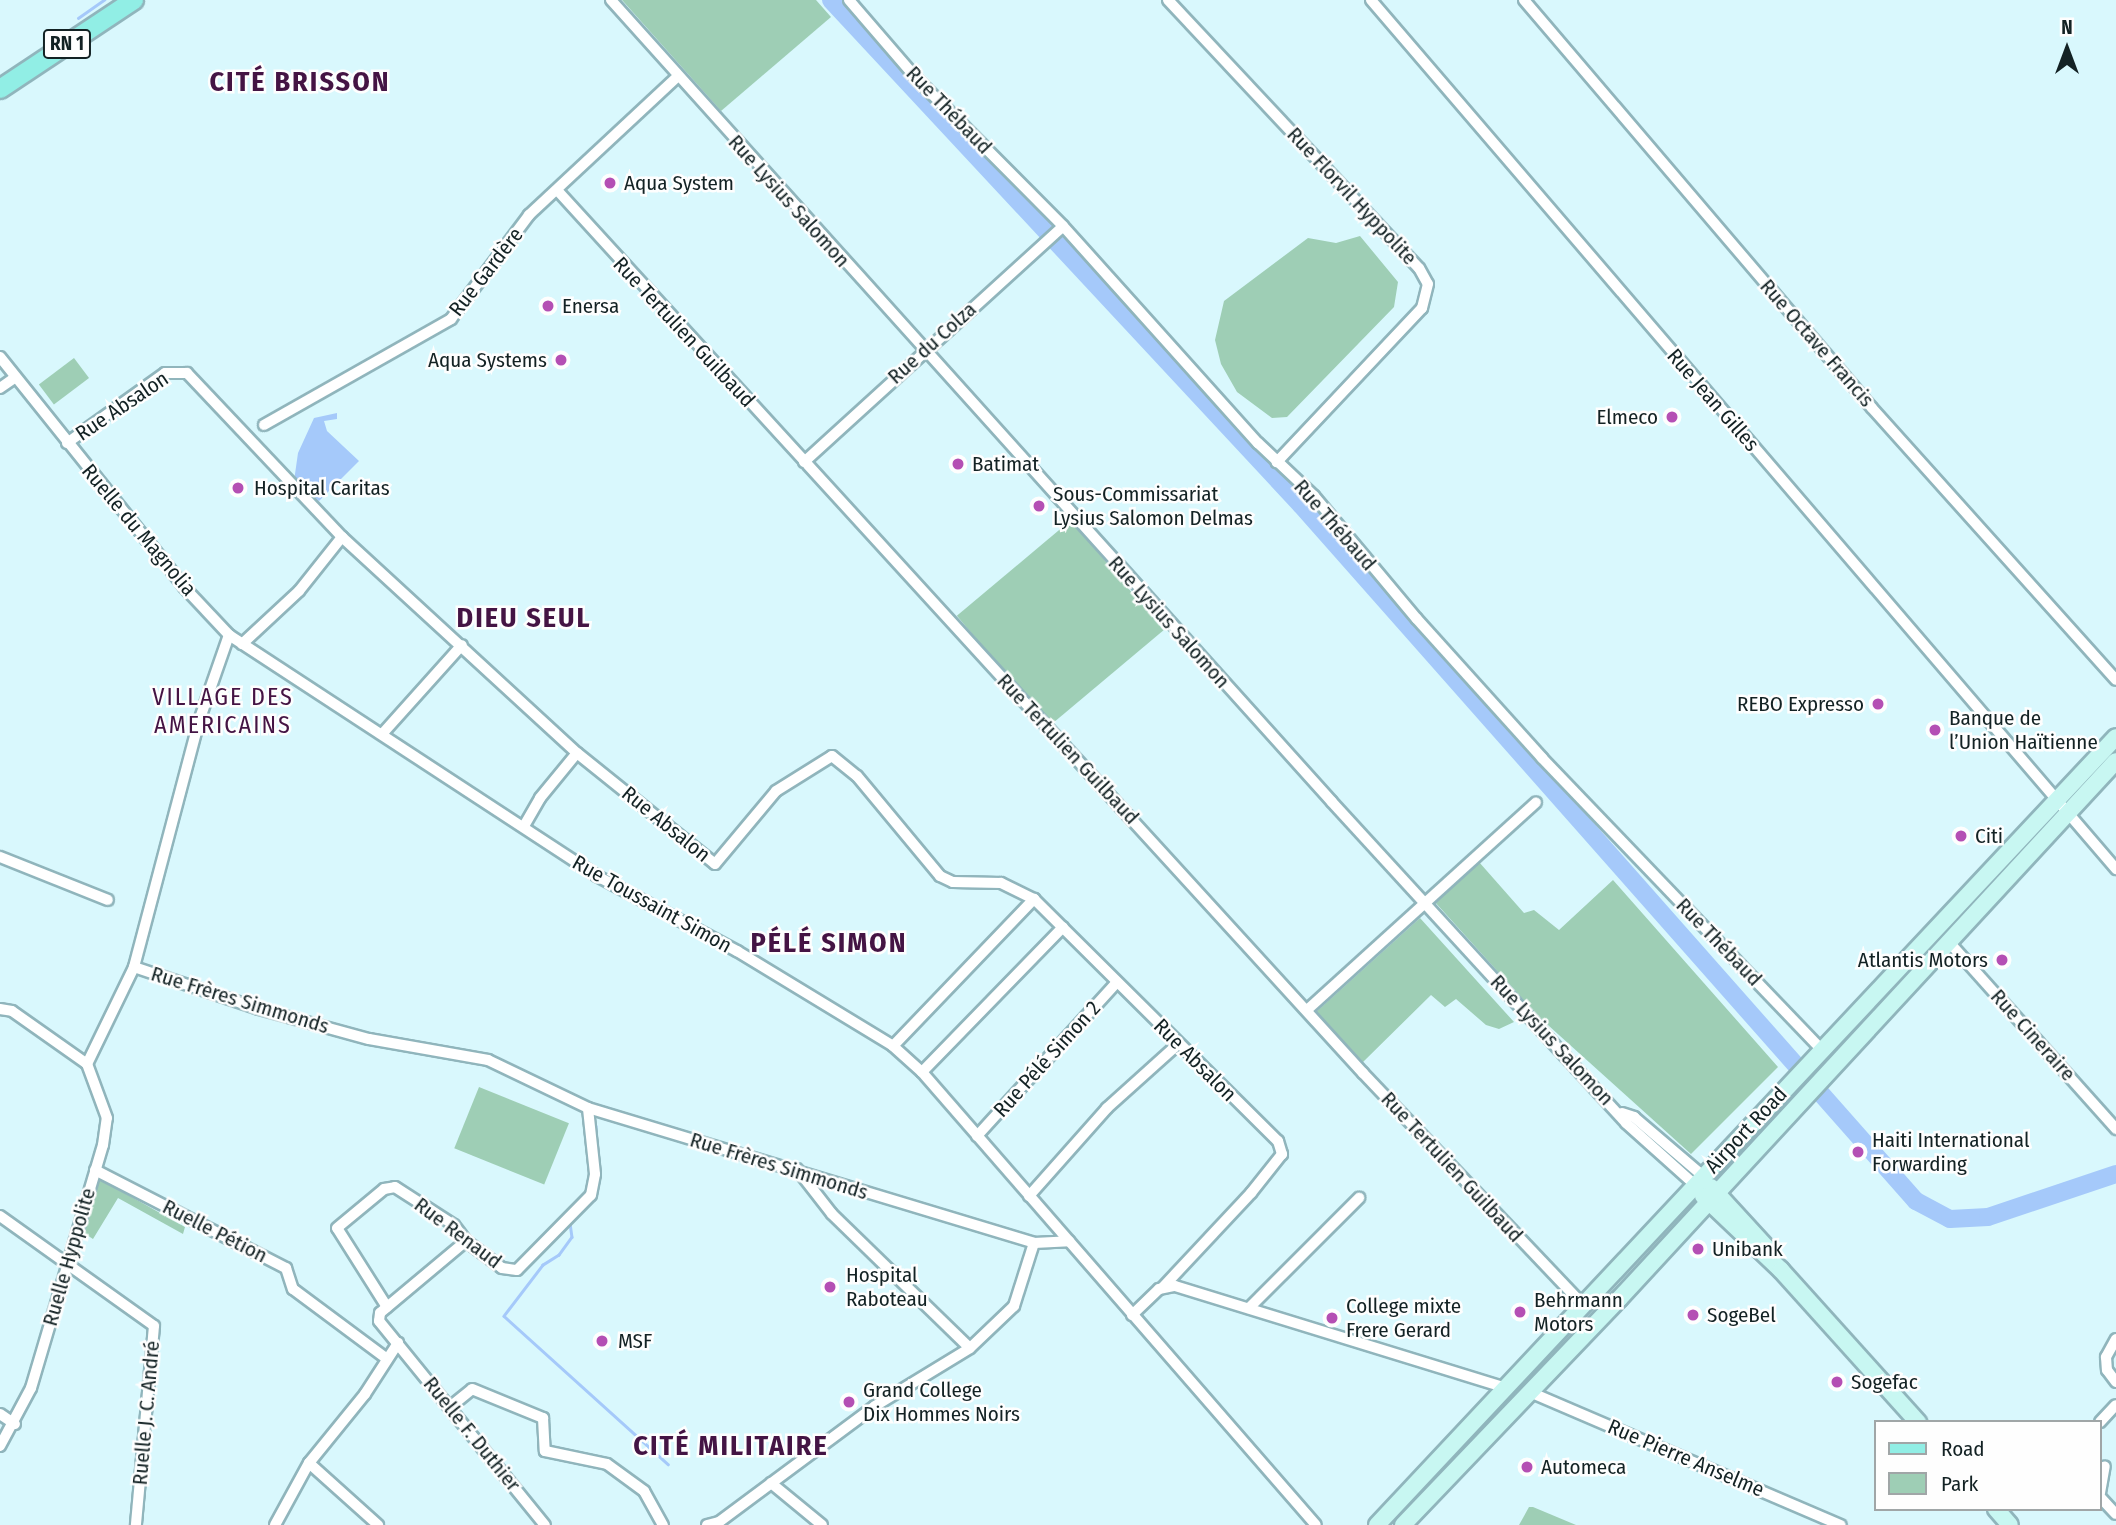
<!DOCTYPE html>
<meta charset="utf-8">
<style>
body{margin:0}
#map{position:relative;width:2116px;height:1525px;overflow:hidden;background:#d9f8fd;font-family:"Fira Sans Condensed",sans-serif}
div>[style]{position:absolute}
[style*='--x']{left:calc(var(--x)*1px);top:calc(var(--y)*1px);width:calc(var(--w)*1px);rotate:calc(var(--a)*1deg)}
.green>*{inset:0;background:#9eceb5;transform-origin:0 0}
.water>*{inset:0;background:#a5c9fa}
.stream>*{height:2.5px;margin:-1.25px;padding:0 1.25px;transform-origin:1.25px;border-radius:1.25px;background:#a5c9fa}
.river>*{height:18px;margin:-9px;padding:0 9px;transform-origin:9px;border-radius:9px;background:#a5c9fa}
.roads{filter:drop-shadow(2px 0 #90b5bc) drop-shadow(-2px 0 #90b5bc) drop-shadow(0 2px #90b5bc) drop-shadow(0 -2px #90b5bc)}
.street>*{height:10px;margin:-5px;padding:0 5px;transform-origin:5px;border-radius:5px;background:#fff}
.secondary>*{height:16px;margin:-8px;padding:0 8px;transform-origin:8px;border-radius:8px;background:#c8f7f2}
.primary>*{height:18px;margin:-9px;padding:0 9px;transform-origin:9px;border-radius:9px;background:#91eee5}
.dots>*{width:19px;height:19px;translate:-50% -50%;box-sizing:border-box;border:4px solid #fefefe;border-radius:50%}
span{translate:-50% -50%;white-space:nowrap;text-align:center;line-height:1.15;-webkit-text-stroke:5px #fefefe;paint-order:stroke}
.shield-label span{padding:2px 5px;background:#fefefe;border:2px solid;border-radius:5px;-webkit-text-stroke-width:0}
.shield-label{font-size:19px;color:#132224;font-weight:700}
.street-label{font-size:21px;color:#132224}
.poi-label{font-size:21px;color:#132224}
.left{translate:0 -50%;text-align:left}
.right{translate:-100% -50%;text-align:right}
.quarter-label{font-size:24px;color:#441444;letter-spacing:2px}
.district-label{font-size:28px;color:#441444;font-weight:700;letter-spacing:2px}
.legend{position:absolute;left:1874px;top:1420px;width:228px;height:91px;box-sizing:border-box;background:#fefefe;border:2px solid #a0a6a7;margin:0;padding:9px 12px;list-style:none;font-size:21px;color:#132224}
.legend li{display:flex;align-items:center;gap:14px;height:35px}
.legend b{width:35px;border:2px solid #a0a6a7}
.north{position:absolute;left:2032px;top:14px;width:70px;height:70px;-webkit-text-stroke:5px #fefefe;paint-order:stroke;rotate:0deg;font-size:19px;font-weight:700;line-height:28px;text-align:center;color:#132224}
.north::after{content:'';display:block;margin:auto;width:24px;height:32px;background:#132224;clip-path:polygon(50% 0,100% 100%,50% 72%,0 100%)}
</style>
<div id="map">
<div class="green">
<i style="clip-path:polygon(622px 0,816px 0,831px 17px,721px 111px)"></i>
<i style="clip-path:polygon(1360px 236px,1398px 282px,1394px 307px,1287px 417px,1272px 418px,1237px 392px,1221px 364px,1215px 340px,1224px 301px,1308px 238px,1336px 243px)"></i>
<i style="left:74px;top:358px;width:25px;height:44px;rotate:53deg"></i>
<i style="left:1071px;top:520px;width:144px;height:149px;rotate:50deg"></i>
<i style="clip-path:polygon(1479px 862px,1524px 913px,1534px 910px,1559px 930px,1613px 880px,1778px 1067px,1691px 1154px,1539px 1017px,1434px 901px)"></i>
<i style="clip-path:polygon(1420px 918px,1514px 1022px,1499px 1029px,1486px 1025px,1456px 999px,1445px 1007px,1431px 995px,1362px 1063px,1316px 1012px)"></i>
<i style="left:479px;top:1087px;width:97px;height:66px;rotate:22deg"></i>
<i style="clip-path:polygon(96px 1177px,185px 1227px,183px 1234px,118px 1198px,93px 1239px,79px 1230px)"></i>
<i style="clip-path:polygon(1529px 1507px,1533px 1507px,1576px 1525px,1519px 1525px)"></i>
</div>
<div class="water">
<i style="clip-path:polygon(337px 413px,337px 419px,324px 421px,327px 431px,359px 461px,319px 501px,294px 481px,298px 453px,314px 418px)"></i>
</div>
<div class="stream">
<i style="--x:78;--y:18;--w:32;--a:-35"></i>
<i style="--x:596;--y:1126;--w:12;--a:90"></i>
<i style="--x:570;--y:1223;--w:14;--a:82"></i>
<i style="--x:572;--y:1237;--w:22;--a:126"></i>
<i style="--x:559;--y:1255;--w:19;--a:148"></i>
<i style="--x:543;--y:1265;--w:64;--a:127.4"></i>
<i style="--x:504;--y:1316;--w:221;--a:42.1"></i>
</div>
<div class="river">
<i style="--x:831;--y:0;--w:690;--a:47.06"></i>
<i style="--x:1301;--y:505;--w:929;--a:48.54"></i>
<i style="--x:1916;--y:1201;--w:38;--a:28"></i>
<i style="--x:1950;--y:1219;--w:38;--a:-3"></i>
<i style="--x:1988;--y:1217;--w:135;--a:-18.6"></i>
</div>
<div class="roads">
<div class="street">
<i style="--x:611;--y:0;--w:1078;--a:48.04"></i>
<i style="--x:1332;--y:802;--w:435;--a:47.5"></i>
<i style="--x:1626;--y:1123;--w:93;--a:41.9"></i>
<i style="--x:849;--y:0;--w:104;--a:49.3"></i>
<i style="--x:917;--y:79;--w:207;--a:45.2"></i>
<i style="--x:1063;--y:226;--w:292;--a:48.1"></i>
<i style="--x:1258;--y:443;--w:77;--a:43.4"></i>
<i style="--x:1314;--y:496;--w:160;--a:50.1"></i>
<i style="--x:1417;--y:619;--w:187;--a:48"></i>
<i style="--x:1542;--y:758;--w:405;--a:46.2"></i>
<i style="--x:1168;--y:0;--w:367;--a:46.9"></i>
<i style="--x:1419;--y:268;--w:18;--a:61"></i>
<i style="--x:1428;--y:284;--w:25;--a:104"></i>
<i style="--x:1422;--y:308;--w:212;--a:133.3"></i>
<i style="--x:1371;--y:0;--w:1145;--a:49.39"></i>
<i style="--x:1524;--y:0;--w:536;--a:49.54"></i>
<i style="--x:1872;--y:408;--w:365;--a:48.1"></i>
<i style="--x:557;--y:190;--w:1196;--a:47.61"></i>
<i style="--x:1363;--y:1073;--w:320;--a:46.5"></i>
<i style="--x:0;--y:357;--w:295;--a:51.3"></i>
<i style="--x:184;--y:587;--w:66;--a:46.8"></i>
<i style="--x:229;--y:635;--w:440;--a:33.2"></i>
<i style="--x:597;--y:876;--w:159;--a:28.2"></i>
<i style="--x:737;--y:951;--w:183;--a:31.3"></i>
<i style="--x:893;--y:1046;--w:39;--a:42"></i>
<i style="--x:922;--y:1072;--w:224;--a:49"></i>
<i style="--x:0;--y:388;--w:19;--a:-35"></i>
<i style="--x:264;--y:425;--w:215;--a:-29.5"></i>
<i style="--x:451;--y:319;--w:130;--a:-53.1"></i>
<i style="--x:529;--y:215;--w:202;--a:-43"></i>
<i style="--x:67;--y:443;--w:120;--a:-35.5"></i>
<i style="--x:165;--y:373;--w:22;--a:0"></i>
<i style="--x:187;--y:373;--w:226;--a:46.6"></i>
<i style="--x:342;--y:537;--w:319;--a:42.6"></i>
<i style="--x:577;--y:753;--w:177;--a:38.8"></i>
<i style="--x:715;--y:864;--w:95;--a:-50.1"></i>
<i style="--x:776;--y:791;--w:66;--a:-32"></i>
<i style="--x:832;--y:756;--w:32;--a:39"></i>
<i style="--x:857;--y:776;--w:130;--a:50.3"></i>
<i style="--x:940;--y:876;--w:14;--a:25"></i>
<i style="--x:953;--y:882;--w:48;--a:1.2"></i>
<i style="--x:1001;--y:883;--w:37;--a:26"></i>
<i style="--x:1034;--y:899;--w:344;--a:44.8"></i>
<i style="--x:1278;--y:1141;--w:14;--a:73"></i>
<i style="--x:1282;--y:1154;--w:50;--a:128.5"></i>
<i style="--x:1251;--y:1193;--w:129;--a:133.1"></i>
<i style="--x:804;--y:462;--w:350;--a:-42.3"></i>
<i style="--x:242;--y:644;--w:78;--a:-42.9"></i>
<i style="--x:299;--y:591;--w:69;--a:-51.5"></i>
<i style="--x:383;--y:733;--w:118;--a:-48.1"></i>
<i style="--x:524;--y:826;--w:32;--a:-60"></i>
<i style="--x:540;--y:798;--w:58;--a:-50.6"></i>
<i style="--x:0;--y:857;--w:116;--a:21.7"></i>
<i style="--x:1949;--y:942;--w:251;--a:48.2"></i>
<i style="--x:134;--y:967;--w:132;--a:18.6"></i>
<i style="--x:259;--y:1009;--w:114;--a:15.3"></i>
<i style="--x:369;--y:1039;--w:121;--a:10"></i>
<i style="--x:488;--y:1060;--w:111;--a:25.6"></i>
<i style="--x:588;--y:1108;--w:466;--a:16.8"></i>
<i style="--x:1034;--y:1243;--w:35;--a:-3"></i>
<i style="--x:1069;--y:1241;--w:376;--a:49"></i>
<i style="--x:0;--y:1009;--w:12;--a:9"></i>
<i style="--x:12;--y:1011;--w:92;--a:35.2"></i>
<i style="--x:1307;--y:1010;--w:309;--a:-42.2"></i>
<i style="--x:893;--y:1046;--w:204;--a:-46.2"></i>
<i style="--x:87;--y:1064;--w:108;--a:-64.1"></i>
<i style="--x:134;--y:967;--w:251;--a:-75.2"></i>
<i style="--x:198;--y:724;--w:94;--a:-70.8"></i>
<i style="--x:922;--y:1072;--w:202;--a:-45.8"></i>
<i style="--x:1622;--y:1113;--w:13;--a:18"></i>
<i style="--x:1634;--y:1117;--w:91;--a:40.5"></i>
<i style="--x:977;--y:1136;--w:208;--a:-47.7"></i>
<i style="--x:797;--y:1169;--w:57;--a:52.1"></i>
<i style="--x:832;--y:1214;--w:192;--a:44.2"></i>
<i style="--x:95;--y:1170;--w:215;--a:27.2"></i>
<i style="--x:286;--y:1268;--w:22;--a:72"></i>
<i style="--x:293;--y:1289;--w:116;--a:36.6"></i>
<i style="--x:1029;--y:1196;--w:118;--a:-48.4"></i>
<i style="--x:1107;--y:1108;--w:96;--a:-42"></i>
<i style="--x:0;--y:1216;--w:189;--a:35.5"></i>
<i style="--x:154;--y:1326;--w:200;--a:95.2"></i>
<i style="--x:466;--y:1241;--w:112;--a:140.1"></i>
<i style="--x:380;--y:1313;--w:8;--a:97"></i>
<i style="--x:379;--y:1321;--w:263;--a:50.9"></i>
<i style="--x:387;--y:1307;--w:93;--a:-122.3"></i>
<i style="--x:337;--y:1228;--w:61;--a:-39.7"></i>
<i style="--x:384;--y:1189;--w:11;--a:-10"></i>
<i style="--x:395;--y:1187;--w:70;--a:32.8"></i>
<i style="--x:454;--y:1225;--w:20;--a:53"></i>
<i style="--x:466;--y:1241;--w:45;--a:36.9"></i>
<i style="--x:502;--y:1268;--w:15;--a:8"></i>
<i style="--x:517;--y:1270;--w:105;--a:-45.4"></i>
<i style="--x:591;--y:1195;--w:21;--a:-79"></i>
<i style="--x:595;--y:1174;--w:66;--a:-96.1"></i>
<i style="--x:1249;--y:1308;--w:156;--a:-45"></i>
<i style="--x:1132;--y:1315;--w:37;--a:-44"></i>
<i style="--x:1159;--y:1289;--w:16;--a:-11"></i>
<i style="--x:1175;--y:1286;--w:346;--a:17.1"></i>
<i style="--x:2116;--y:1339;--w:21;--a:119"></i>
<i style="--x:2106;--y:1357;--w:13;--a:86"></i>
<i style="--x:2107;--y:1370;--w:15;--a:53"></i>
<i style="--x:1530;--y:1392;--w:338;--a:23.2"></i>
<i style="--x:450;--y:1407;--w:28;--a:-39"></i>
<i style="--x:472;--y:1389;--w:77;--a:22.2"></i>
<i style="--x:543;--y:1418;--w:33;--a:87"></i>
<i style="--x:545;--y:1451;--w:63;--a:11.8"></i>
<i style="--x:607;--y:1464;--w:46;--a:36.1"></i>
<i style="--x:644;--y:1491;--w:39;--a:61"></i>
<i style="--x:0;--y:1414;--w:18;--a:34"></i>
<i style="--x:2100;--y:1422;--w:23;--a:-47"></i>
<i style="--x:0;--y:1446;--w:66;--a:-61.9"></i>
<i style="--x:31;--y:1388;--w:253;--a:-73.5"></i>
<i style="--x:103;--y:1145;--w:27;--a:-82"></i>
<i style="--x:107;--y:1118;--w:58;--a:-110.3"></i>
<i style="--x:309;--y:1463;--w:93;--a:41.9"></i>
<i style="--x:771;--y:1483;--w:66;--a:39.5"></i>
<i style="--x:2100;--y:1493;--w:27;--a:-80"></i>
<i style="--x:2100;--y:1497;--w:23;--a:47"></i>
<i style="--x:275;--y:1525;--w:71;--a:-61.3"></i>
<i style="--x:309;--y:1463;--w:89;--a:-50.9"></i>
<i style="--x:365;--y:1394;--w:61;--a:-57.1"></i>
<i style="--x:707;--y:1525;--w:12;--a:-14"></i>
<i style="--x:719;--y:1522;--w:194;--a:-36.6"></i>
<i style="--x:875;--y:1406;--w:111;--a:-31.4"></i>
<i style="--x:970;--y:1348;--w:61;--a:-43.7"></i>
<i style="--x:1014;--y:1306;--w:66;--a:-72.4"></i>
</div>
<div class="secondary">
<i style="--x:1711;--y:1187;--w:86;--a:47.4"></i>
<i style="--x:1703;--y:1196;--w:108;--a:43.5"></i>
<i style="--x:1781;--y:1270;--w:205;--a:48"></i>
<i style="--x:1996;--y:1509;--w:21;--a:49"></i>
<i style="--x:1377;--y:1525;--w:1080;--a:-46.84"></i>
<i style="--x:1403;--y:1525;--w:313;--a:-46.3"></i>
<i style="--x:1619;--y:1299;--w:732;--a:-47.27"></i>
</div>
<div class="primary">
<i style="--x:0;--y:89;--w:161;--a:-33.6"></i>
</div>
</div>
<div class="dots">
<i style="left:610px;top:183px;background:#b44fb4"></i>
<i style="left:548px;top:306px;background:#b44fb4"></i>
<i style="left:561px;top:360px;background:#b44fb4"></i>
<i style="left:1672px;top:417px;background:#b44fb4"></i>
<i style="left:958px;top:464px;background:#b44fb4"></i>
<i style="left:238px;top:488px;background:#b44fb4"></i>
<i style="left:1039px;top:506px;background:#b44fb4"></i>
<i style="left:1878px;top:704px;background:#b44fb4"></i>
<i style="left:1935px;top:730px;background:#b44fb4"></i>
<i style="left:1961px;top:836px;background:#b44fb4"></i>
<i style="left:2002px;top:960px;background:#b44fb4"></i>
<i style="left:1858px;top:1152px;background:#b44fb4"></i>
<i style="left:1698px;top:1249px;background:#b44fb4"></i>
<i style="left:830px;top:1287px;background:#b44fb4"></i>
<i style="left:1520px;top:1312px;background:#b44fb4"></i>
<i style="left:1693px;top:1315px;background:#b44fb4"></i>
<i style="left:1332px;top:1318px;background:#b44fb4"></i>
<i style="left:602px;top:1341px;background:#b44fb4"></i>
<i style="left:1837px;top:1382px;background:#b44fb4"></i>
<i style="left:849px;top:1402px;background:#b44fb4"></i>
<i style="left:1527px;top:1467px;background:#b44fb4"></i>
</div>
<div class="shield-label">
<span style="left:67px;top:44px">RN 1</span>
</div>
<div class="street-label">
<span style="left:949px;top:110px;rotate:46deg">Rue Thébaud</span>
<span style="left:1352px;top:196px;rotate:47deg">Rue Florvil Hyppolite</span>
<span style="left:789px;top:201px;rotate:48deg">Rue Lysius Salomon</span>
<span style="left:486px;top:272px;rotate:-52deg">Rue Gardère</span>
<span style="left:684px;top:332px;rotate:47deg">Rue Tertulien Guilbaud</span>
<span style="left:932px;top:343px;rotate:-42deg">Rue du Colza</span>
<span style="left:1817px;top:343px;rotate:49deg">Rue Octave Francis</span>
<span style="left:1713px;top:400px;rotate:49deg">Rue Jean Gilles</span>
<span style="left:122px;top:406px;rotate:-34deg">Rue Absalon</span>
<span style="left:1335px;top:525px;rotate:49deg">Rue Thébaud</span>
<span style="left:139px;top:530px;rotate:50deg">Ruelle du Magnolia</span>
<span style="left:1169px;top:622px;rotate:48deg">Rue Lysius Salomon</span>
<span style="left:1068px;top:749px;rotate:47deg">Rue Tertulien Guilbaud</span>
<span style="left:666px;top:824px;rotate:39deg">Rue Absalon</span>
<span style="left:652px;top:904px;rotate:29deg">Rue Toussaint Simon</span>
<span style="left:1719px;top:942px;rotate:46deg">Rue Thébaud</span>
<span style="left:240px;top:1000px;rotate:17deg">Rue Frères Simmonds</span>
<span style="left:2033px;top:1035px;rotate:48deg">Rue Cineraire</span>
<span style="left:1552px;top:1040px;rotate:47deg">Rue Lysius Salomon</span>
<span style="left:1047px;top:1059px;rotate:-48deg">Rue Pélé Simon 2</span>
<span style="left:1195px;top:1060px;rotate:45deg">Rue Absalon</span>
<span style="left:1746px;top:1130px;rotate:-47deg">Airport Road</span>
<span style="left:779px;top:1166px;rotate:17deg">Rue Frères Simmonds</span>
<span style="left:1452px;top:1167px;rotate:47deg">Rue Tertulien Guilbaud</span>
<span style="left:215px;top:1231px;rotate:27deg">Ruelle Pétion</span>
<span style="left:458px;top:1233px;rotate:37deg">Rue Renaud</span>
<span style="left:69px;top:1257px;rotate:-74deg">Ruelle Hyppolite</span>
<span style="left:146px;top:1413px;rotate:-85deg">Ruelle J. C. André</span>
<span style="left:472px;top:1434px;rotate:51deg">Ruelle F. Duthier</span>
<span style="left:1686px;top:1458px;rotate:23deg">Rue Pierre Anselme</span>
</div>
<div class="poi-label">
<span class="left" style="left:624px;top:183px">Aqua System</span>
<span class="left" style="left:562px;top:306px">Enersa</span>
<span class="right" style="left:547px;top:360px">Aqua Systems</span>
<span class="right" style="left:1658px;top:417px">Elmeco</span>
<span class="left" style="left:972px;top:464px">Batimat</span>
<span class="left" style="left:254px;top:488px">Hospital Caritas</span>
<span class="left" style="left:1053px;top:506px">Sous-Commissariat<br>Lysius Salomon Delmas</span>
<span class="right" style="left:1864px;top:704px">REBO Expresso</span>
<span class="left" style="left:1949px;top:730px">Banque de<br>l’Union Haïtienne</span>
<span class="left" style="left:1975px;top:836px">Citi</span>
<span class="right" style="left:1988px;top:960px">Atlantis Motors</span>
<span class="left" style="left:1872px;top:1152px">Haiti International<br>Forwarding</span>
<span class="left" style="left:1712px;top:1249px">Unibank</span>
<span class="left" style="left:846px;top:1287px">Hospital<br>Raboteau</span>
<span class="left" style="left:1534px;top:1312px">Behrmann<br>Motors</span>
<span class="left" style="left:1346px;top:1318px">College mixte<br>Frere Gerard</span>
<span class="left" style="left:1707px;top:1315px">SogeBel</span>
<span class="left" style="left:618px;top:1341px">MSF</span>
<span class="left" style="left:1851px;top:1382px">Sogefac</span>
<span class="left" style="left:863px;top:1402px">Grand College<br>Dix Hommes Noirs</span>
<span class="left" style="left:1541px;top:1467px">Automeca</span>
</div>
<div class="quarter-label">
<span style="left:223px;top:712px">VILLAGE DES<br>AMERICAINS</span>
</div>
<div class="district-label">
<span style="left:300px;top:82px">CITÉ BRISSON</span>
<span style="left:524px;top:618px">DIEU SEUL</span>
<span style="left:829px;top:943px">PÉLÉ SIMON</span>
<span style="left:731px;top:1446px">CITÉ MILITAIRE</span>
</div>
<ul class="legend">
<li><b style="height:9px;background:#91eee5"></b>Road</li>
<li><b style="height:19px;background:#9eceb5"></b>Park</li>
</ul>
<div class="north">N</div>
</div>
